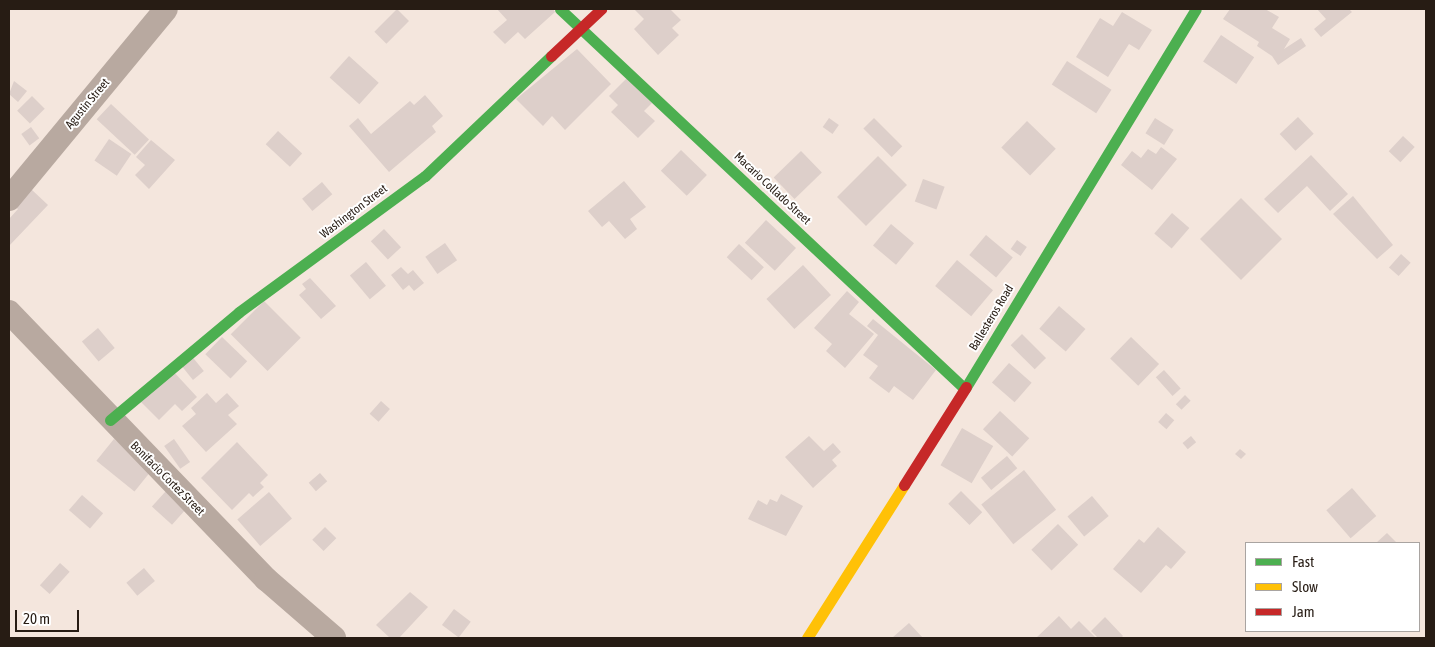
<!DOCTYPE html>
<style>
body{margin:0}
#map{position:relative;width:1435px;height:647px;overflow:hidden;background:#f4e6dd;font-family:"Asap Condensed",sans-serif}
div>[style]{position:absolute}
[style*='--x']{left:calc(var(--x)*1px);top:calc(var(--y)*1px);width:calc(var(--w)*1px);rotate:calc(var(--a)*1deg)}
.building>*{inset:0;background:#ddcfca;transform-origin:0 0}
.street>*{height:24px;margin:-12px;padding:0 12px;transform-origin:12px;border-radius:12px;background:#b8a9a0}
.fast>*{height:11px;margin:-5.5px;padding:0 5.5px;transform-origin:5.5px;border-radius:5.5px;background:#4caf50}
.slow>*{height:11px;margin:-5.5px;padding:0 5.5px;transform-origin:5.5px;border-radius:5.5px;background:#ffc107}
.jam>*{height:11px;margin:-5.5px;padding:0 5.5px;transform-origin:5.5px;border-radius:5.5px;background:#c62828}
span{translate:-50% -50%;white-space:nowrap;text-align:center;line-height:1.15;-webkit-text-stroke:4px #fff;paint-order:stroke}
.street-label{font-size:12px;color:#271c14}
.frame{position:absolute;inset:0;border:10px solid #271c14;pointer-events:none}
.legend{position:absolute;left:1245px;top:542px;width:175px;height:90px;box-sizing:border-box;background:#fff;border:1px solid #a9a4a1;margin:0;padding:6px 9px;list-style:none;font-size:15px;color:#271c14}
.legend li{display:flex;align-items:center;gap:10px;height:25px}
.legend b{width:25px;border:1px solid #a9a4a1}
.scale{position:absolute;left:15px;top:610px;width:64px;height:22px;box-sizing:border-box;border:2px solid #271c14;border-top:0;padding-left:6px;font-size:15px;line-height:18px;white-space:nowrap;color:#271c14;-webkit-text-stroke:4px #fff;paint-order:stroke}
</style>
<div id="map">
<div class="building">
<i style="left:397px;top:9px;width:17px;height:32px;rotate:45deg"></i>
<i style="clip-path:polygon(497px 9px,553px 9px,555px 12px,525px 39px,518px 32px,505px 44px,493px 32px,507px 20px)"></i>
<i style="clip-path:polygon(634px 9px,670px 9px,681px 20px,672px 28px,679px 35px,658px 55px,634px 29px,644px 19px)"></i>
<i style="clip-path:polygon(1230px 9px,1265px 9px,1279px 17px,1272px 28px,1290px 39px,1284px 49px,1301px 38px,1306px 46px,1278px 65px,1272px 56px,1257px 46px,1259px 42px,1223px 19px)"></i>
<i style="clip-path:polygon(1317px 9px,1349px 9px,1352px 12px,1321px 37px,1314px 29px,1326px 19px)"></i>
<i style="clip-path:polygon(1122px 12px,1152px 30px,1139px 50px,1129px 44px,1108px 77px,1076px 57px,1100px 18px,1113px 26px)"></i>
<i style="left:1221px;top:35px;width:40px;height:32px;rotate:34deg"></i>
<i style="clip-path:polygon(577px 49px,611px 84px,565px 130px,552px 116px,543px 126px,516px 99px)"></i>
<i style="left:349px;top:56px;width:40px;height:29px;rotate:42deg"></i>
<i style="left:1067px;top:61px;width:53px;height:28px;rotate:33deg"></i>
<i style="clip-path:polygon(627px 78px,652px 103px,644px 111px,655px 121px,638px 138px,611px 112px,618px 105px,609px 96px)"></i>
<i style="clip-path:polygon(14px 81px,27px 91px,18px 102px,9px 94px)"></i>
<i style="clip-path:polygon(425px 95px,443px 116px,432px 126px,436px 132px,389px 172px,349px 126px,358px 118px,371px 134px,410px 101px,414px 105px)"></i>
<i style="left:32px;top:96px;width:18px;height:21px;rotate:45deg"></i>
<i style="left:111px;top:104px;width:52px;height:21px;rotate:43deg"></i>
<i style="left:1298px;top:117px;width:23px;height:25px;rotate:47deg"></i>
<i style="left:829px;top:118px;width:12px;height:11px;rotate:35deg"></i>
<i style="left:874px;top:118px;width:40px;height:15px;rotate:45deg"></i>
<i style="left:1155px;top:118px;width:22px;height:18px;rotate:32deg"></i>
<i style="left:1027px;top:121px;width:40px;height:37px;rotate:44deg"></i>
<i style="left:31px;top:127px;width:14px;height:12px;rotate:54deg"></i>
<i style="left:278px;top:131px;width:33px;height:18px;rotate:43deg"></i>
<i style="left:1403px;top:136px;width:16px;height:21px;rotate:43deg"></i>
<i style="left:109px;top:139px;width:27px;height:26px;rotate:34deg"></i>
<i style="clip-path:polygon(151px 140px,175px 160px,149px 189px,135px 175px,145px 165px,136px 157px)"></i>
<i style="clip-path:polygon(1161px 147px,1177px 159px,1152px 190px,1121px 165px,1132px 151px,1141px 158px,1148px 149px,1156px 154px)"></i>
<i style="left:681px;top:150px;width:36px;height:29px;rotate:44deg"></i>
<i style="left:801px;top:151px;width:30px;height:38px;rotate:46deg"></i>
<i style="clip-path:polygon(1311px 155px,1348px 194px,1330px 211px,1307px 186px,1278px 213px,1264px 199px)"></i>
<i style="left:878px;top:156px;width:41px;height:58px;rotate:45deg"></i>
<i style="left:923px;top:179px;width:23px;height:24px;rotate:20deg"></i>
<i style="clip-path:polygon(624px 181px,646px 207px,630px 219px,637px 229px,625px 239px,609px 221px,602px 227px,588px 211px)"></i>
<i style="left:322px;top:182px;width:16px;height:26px;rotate:50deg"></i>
<i style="clip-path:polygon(31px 189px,48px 205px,9px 246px,9px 219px,18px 209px,14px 206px)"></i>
<i style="clip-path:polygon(1353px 196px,1393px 245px,1377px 259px,1333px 214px)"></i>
<i style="left:1241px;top:198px;width:58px;height:58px;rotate:45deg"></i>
<i style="left:1172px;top:213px;width:23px;height:27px;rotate:41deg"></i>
<i style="left:766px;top:220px;width:41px;height:31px;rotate:43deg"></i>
<i style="left:891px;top:224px;width:30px;height:28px;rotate:40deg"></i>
<i style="left:384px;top:229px;width:25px;height:18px;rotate:47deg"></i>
<i style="left:986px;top:235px;width:35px;height:26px;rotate:40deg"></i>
<i style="left:1017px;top:240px;width:12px;height:11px;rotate:35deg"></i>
<i style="left:445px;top:243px;width:21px;height:24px;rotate:55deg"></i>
<i style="left:739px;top:244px;width:34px;height:18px;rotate:43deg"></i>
<i style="left:1401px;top:254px;width:13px;height:18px;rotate:42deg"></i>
<i style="left:957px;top:260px;width:47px;height:34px;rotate:40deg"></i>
<i style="left:366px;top:262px;width:31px;height:21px;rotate:50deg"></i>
<i style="left:803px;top:265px;width:41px;height:50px;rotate:47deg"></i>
<i style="clip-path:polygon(401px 267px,408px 274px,413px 270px,424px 283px,414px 291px,409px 285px,403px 290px,391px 275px)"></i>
<i style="clip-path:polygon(310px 278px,336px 306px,321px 319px,299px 295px,306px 289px,302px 284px)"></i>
<i style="clip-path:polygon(847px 291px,859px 302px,849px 314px,874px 334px,845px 368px,826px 351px,832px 344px,814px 328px)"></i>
<i style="left:264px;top:301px;width:52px;height:47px;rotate:45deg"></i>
<i style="left:1059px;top:306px;width:35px;height:30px;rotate:41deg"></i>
<i style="clip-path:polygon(873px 319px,936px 370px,913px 400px,894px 386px,889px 393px,869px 378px,878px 366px,863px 355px,878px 335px,867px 326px)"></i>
<i style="left:98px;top:328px;width:26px;height:21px;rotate:50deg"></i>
<i style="left:1022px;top:334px;width:34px;height:16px;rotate:45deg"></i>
<i style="left:222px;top:337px;width:35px;height:24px;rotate:44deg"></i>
<i style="left:1131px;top:337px;width:39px;height:30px;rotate:44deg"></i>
<i style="left:190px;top:354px;width:22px;height:14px;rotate:51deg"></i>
<i style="left:1009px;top:363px;width:30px;height:26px;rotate:41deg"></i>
<i style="clip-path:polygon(172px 370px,197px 397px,182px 411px,175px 404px,159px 420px,140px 401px)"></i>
<i style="left:1164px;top:370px;width:25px;height:11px;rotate:48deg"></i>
<i style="clip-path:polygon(207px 393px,216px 403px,227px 393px,239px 406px,228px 415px,237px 424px,206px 452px,182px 426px,196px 414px,191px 408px)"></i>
<i style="left:1185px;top:395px;width:8px;height:13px;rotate:45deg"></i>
<i style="left:381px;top:401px;width:12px;height:17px;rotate:42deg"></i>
<i style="left:1000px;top:411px;width:40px;height:25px;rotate:43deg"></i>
<i style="left:1166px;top:413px;width:11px;height:12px;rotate:41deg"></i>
<i style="left:962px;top:428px;width:36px;height:43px;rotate:30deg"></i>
<i style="clip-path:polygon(809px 436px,824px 451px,833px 443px,841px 452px,832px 460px,837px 466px,813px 488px,785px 457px)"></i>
<i style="left:1191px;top:436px;width:8px;height:11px;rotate:50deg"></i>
<i style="left:114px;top:439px;width:49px;height:28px;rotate:39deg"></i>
<i style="left:174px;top:439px;width:28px;height:12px;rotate:55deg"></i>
<i style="clip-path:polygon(237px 442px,268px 475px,260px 483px,264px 487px,253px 497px,249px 493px,232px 510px,201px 478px)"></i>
<i style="clip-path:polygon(1240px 449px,1246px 454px,1241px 459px,1235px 454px)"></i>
<i style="left:1007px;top:456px;width:16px;height:34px;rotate:50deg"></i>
<i style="left:1024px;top:470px;width:51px;height:55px;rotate:51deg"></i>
<i style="left:320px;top:473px;width:11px;height:15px;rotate:49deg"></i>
<i style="left:1352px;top:488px;width:37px;height:34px;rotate:49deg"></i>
<i style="left:166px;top:491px;width:27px;height:21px;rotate:42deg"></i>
<i style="left:961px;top:491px;width:30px;height:18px;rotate:45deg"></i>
<i style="left:269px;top:492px;width:35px;height:42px;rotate:49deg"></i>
<i style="clip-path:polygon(781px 494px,803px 506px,786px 536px,748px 519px,758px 500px,767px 505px,770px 499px,777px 502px)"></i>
<i style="left:82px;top:495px;width:28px;height:20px;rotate:41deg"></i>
<i style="left:1092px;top:496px;width:26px;height:32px;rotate:50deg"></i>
<i style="left:1058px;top:524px;width:29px;height:37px;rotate:46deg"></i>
<i style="left:325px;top:527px;width:16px;height:18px;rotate:45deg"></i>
<i style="clip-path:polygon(1158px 527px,1186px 552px,1171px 569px,1166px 565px,1141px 593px,1113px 569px,1139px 539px,1144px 543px)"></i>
<i style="clip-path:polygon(1387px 533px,1397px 543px,1376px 543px)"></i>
<i style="left:60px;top:563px;width:13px;height:30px;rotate:42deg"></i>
<i style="left:144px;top:568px;width:17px;height:23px;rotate:50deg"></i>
<i style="clip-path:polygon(410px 592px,428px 607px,399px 638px,390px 638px,376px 625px)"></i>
<i style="left:454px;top:609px;width:21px;height:20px;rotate:37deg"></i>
<i style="clip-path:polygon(1059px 616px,1071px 629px,1079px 621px,1096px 638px,1036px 638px)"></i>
<i style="clip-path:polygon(1105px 617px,1123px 636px,1121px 638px,1098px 638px,1091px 631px)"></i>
<i style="clip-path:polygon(909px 623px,923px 638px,892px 638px)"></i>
</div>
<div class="street">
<i style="--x:9;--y:199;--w:246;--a:-50.4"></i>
<i style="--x:9;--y:312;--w:371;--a:46.1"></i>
<i style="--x:266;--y:579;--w:90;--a:40.9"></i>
</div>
<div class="fast">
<i style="--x:560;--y:9;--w:555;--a:43.18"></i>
<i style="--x:966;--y:387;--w:442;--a:-58.7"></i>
<i style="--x:110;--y:420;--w:168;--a:-39.9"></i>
<i style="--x:239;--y:312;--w:230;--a:-36.2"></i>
<i style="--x:425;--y:176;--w:174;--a:-43.6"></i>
</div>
<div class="slow">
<i style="--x:807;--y:638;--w:181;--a:-57.6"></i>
</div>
<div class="jam">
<i style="--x:551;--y:56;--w:69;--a:-43.2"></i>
<i style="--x:904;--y:485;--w:116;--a:-57.7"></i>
</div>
<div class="street-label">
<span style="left:88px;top:104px;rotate:-50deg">Agustin Street</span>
<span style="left:772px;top:189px;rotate:43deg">Macario Collado Street</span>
<span style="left:354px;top:212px;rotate:-37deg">Washington Street</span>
<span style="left:992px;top:318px;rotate:-59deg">Ballesteros Road</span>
<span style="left:167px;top:479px;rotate:45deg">Bonifacio Cortez Street</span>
</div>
<div class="frame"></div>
<ul class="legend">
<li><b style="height:6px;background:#4caf50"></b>Fast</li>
<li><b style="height:6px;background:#ffc107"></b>Slow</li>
<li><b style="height:6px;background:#c62828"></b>Jam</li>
</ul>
<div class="scale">20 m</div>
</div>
